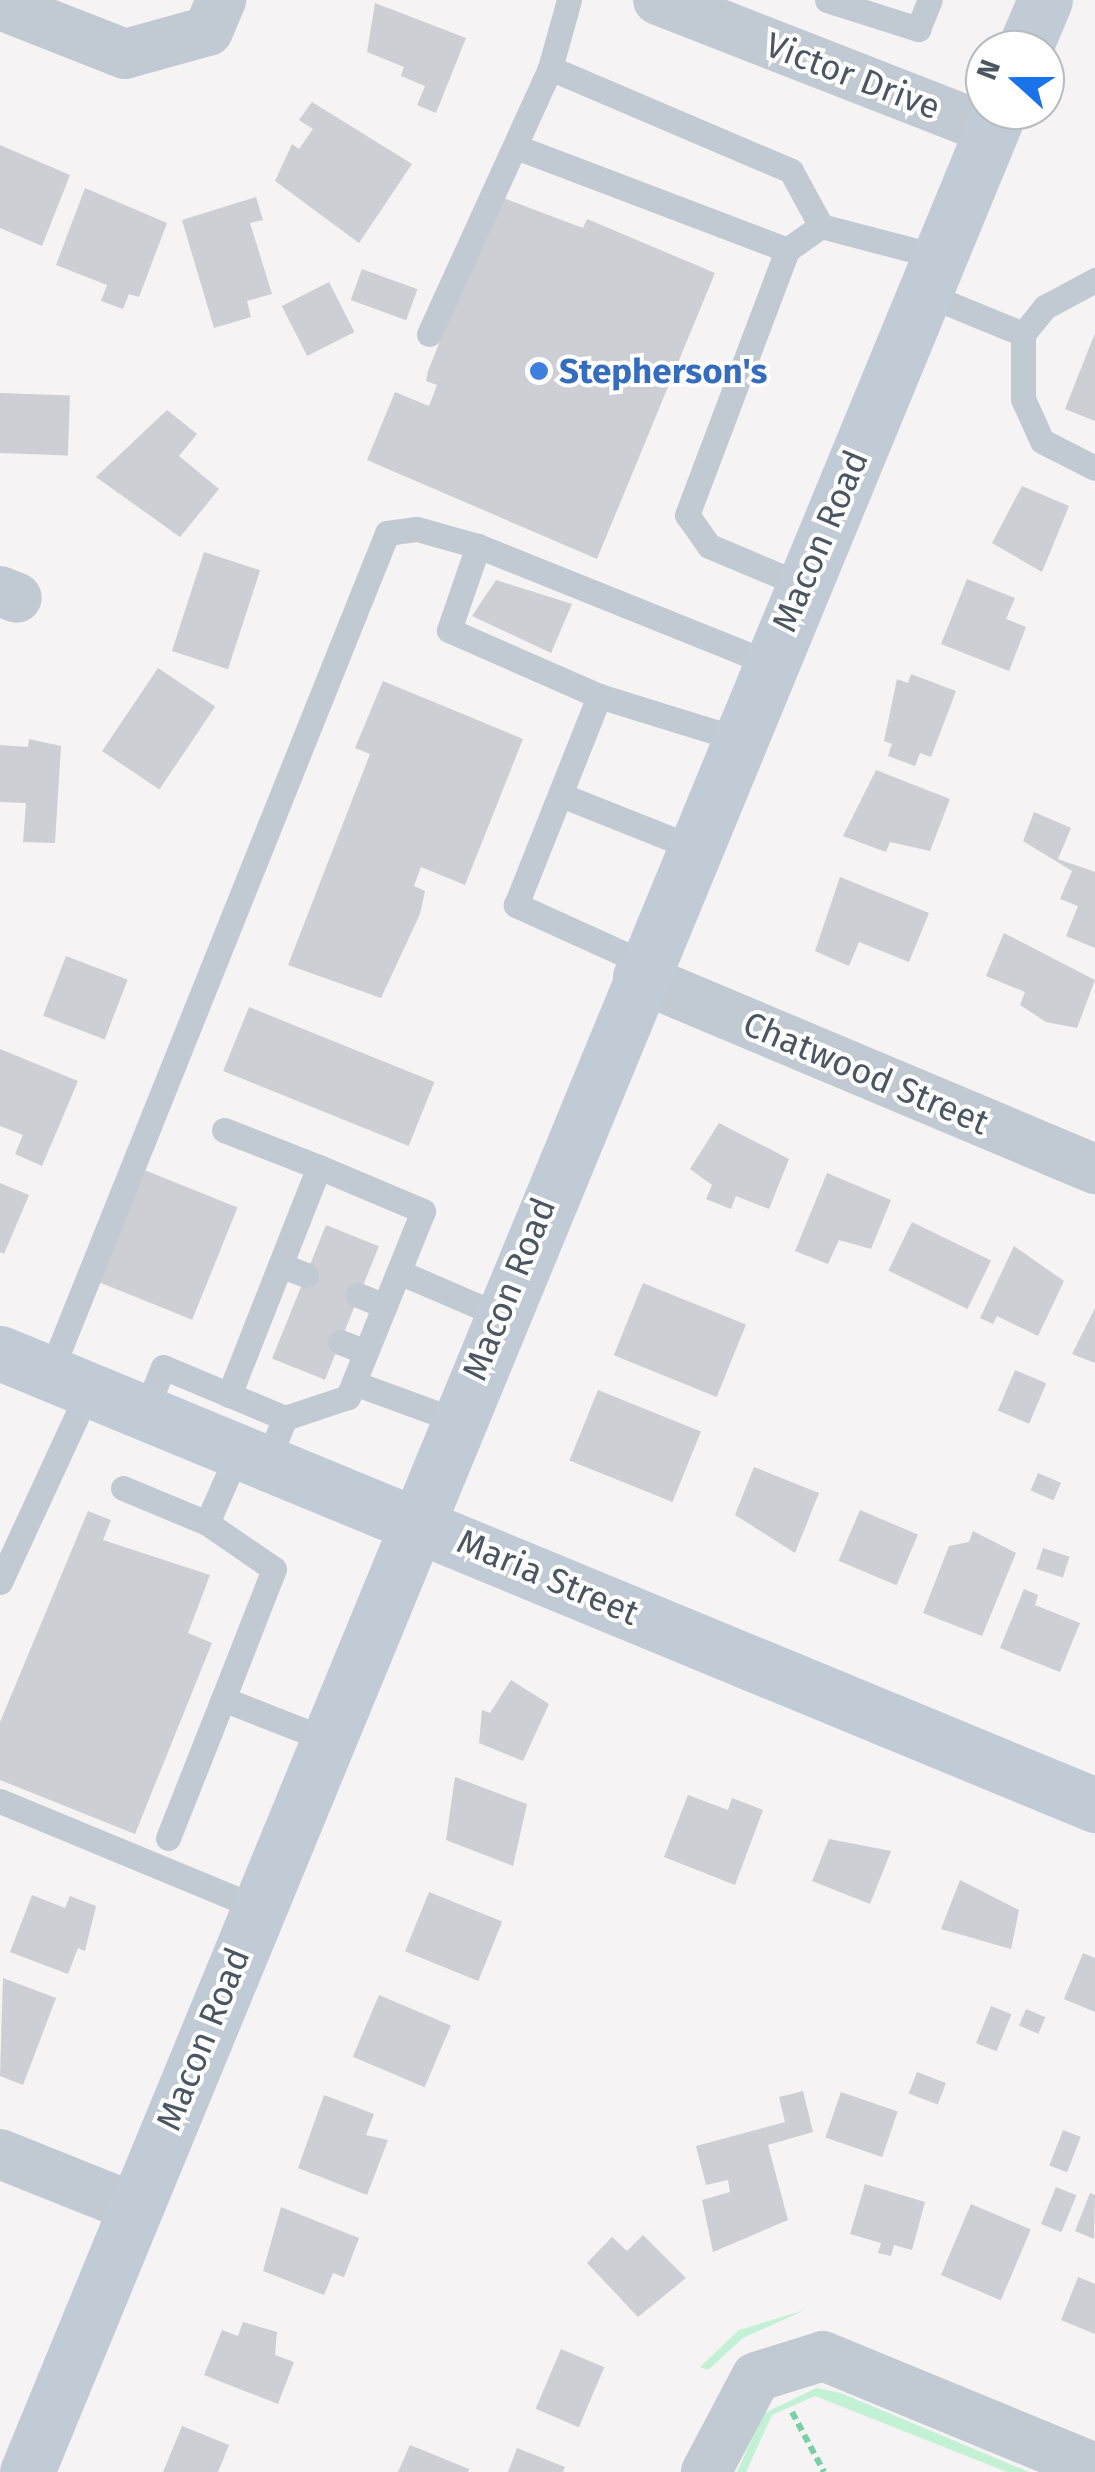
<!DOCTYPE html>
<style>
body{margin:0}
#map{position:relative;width:1095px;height:2472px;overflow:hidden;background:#f5f3f3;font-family:"Fira Sans",sans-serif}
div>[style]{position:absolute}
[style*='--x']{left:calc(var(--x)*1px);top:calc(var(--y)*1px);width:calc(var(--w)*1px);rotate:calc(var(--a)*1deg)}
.green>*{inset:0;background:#c3f1d5}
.building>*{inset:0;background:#cdcfd5;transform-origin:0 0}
.path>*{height:6px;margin-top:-3px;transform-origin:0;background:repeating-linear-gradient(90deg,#7ad0a6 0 8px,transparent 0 13px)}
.lane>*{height:25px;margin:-12.5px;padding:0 12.5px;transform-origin:12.5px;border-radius:12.5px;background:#c1cad2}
.street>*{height:50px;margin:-25px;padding:0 25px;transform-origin:25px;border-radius:25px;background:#c1cad2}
.secondary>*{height:55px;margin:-27.5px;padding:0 27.5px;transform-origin:27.5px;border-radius:27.5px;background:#c1cbd6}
.dots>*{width:28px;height:28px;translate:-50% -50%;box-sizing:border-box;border:5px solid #fff;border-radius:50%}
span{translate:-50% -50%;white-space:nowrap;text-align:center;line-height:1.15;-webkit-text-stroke:8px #fff;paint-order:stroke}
.street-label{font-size:35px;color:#4a5661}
.shop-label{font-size:35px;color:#366cbe;font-weight:700}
.left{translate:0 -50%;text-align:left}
.north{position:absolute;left:965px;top:30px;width:100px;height:100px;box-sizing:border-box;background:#fff;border:2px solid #b7bbc0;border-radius:50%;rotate:291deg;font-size:28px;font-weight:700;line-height:40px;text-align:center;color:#4a5661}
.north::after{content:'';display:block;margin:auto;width:35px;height:45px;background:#1a73e8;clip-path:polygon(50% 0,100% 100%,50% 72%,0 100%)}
</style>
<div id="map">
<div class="green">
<i style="clip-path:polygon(805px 2310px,743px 2338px,708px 2370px,700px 2367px,739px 2330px)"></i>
<i style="clip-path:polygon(816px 2388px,841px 2393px,1029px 2472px,1007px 2472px,815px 2396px,772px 2415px,746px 2472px,737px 2472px,763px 2414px)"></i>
</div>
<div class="building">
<i style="clip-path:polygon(375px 3px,466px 38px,436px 113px,417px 105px,425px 86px,401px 76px,404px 67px,367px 52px)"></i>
<i style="clip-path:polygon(312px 102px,412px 164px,359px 243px,275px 181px,292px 144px,299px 149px,313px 129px,299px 120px)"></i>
<i style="clip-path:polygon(0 145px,70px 175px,42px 246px,0 228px)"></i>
<i style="clip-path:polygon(85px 188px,167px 223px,139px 297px,129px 294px,123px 309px,101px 301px,107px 285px,56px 265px)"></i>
<i style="clip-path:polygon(498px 196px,583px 228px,587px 219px,715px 273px,597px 559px,367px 460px,395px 392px,429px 406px,437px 385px,426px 381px,428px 371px)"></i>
<i style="clip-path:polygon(256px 197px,263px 220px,250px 223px,272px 294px,247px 301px,251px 317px,214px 328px,182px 220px)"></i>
<i style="left:362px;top:269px;width:59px;height:33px;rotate:20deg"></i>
<i style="left:329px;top:282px;width:56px;height:53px;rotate:63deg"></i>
<i style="clip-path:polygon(1095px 333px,1095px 421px,1065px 409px)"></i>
<i style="left:0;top:393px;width:70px;height:60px;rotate:2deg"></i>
<i style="clip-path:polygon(167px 410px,197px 434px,179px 456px,219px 489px,180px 537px,96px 477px)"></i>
<i style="clip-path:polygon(1022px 486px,1069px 506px,1042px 572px,992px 543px)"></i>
<i style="left:204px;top:552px;width:59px;height:104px;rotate:18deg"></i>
<i style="clip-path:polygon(967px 579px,1015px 598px,1006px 619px,1026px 627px,1009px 671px,941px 644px)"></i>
<i style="clip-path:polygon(496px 580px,572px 604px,551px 653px,472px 616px)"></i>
<i style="left:158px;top:668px;width:69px;height:100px;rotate:34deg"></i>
<i style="clip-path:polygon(911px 674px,956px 691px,931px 757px,920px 753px,915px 766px,888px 756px,892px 744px,884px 741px,897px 679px,908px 683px)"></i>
<i style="clip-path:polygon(383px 681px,523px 739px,465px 885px,421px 867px,414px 886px,425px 891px,420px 914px,381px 998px,288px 965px,370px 754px,355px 748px)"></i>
<i style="clip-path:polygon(29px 739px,61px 746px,55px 843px,23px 842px,26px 803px,0 802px,0 745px,28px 747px)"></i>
<i style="clip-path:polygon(876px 770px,950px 799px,930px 851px,890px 842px,886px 852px,843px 836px)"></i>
<i style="clip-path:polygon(1034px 812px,1071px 828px,1058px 859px,1095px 872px,1095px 948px,1066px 936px,1078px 906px,1060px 899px,1072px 871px,1023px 841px)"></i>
<i style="clip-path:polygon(840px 877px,929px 913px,909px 962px,859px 942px,849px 966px,815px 951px)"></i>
<i style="clip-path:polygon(1004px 933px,1095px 980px,1077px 1028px,1046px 1022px,1020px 1005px,1025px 992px,986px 976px)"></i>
<i style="left:66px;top:956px;width:66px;height:64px;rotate:21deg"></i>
<i style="left:249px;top:1007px;width:200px;height:69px;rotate:22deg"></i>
<i style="clip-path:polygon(0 1049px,78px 1081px,42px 1166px,15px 1154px,23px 1135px,0 1126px)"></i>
<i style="clip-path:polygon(719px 1123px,789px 1159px,769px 1209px,736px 1196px,731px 1209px,706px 1199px,712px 1185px,690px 1169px)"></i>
<i style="left:142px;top:1169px;width:103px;height:121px;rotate:22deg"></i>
<i style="clip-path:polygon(827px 1173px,891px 1200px,871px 1249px,839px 1240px,828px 1264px,795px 1251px)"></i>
<i style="clip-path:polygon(0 1183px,29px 1195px,4px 1254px,0 1252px)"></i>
<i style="left:912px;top:1222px;width:88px;height:54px;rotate:26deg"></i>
<i style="left:326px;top:1225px;width:57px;height:144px;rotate:22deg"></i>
<i style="clip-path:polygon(1014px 1246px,1064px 1281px,1038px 1336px,997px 1316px,993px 1324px,980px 1318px)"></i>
<i style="left:643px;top:1283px;width:111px;height:78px;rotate:22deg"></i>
<i style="clip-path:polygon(1095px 1308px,1095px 1363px,1072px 1354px)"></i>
<i style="left:1015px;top:1370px;width:34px;height:44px;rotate:23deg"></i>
<i style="left:598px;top:1390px;width:111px;height:76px;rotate:22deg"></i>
<i style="clip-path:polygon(754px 1467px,819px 1493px,795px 1553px,735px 1515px)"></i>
<i style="left:1038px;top:1473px;width:25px;height:19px;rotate:23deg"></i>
<i style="left:860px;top:1510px;width:63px;height:55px;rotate:23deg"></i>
<i style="clip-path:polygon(88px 1511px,111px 1520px,103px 1540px,210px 1575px,188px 1633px,212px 1643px,135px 1834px,0 1780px,0 1722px)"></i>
<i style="clip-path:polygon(973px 1531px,1016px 1553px,982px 1636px,923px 1613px,949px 1546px,969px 1542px)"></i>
<i style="left:1043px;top:1548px;width:28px;height:22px;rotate:18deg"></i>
<i style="clip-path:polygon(1024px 1589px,1038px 1595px,1035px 1605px,1080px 1623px,1060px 1672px,1000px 1648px)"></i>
<i style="clip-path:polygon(511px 1680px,549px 1704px,523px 1761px,479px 1743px,482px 1710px,490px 1713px)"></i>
<i style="clip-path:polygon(455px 1777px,527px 1804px,513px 1866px,446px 1840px)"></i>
<i style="clip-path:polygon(688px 1795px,728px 1810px,732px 1798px,763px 1810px,735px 1885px,664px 1857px)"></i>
<i style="clip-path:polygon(829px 1839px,891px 1851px,870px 1904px,812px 1881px)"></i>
<i style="clip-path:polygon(960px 1880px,1019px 1910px,1011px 1949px,941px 1929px)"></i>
<i style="left:429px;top:1892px;width:79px;height:64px;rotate:22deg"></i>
<i style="clip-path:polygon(32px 1895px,65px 1908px,70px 1896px,96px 1906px,85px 1951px,78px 1948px,68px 1974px,10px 1952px)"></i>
<i style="clip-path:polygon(1083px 1953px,1095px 1958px,1095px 2012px,1064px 1999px)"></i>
<i style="clip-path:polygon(3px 1978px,56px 1998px,23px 2085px,0 2076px)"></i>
<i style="left:379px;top:1995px;width:78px;height:67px;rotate:23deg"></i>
<i style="left:991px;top:2006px;width:22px;height:40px;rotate:22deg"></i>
<i style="left:1026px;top:2009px;width:21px;height:18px;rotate:23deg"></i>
<i style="left:917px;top:2072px;width:31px;height:23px;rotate:21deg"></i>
<i style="clip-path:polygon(803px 2091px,813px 2132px,768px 2145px,788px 2220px,713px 2252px,702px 2200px,730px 2192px,728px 2180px,706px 2185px,696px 2146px,785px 2122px,779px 2097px)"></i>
<i style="left:841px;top:2092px;width:60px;height:48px;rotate:19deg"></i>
<i style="clip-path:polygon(324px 2095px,374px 2114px,366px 2135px,388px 2140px,367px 2195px,298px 2168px)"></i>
<i style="left:1063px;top:2130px;width:19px;height:38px;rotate:21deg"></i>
<i style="clip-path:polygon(865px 2184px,925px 2202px,912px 2250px,894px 2245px,891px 2256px,878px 2253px,881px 2243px,850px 2234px)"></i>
<i style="left:1056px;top:2187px;width:22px;height:40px;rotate:22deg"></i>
<i style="clip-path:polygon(1090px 2193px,1095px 2195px,1094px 2239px,1075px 2231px)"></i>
<i style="left:971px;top:2204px;width:65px;height:77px;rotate:23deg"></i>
<i style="clip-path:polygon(281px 2207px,359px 2238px,344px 2277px,333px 2273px,324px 2295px,263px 2271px)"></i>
<i style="clip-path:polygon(643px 2235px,686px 2278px,638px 2317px,587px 2263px,612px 2237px,627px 2251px)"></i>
<i style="clip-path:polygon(1078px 2277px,1095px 2284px,1095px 2334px,1061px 2320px)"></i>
<i style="clip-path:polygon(243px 2322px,277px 2332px,275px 2355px,294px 2362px,278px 2404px,204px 2375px,222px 2330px,238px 2336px)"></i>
<i style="left:561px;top:2349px;width:47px;height:65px;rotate:23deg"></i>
<i style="clip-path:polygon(182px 2426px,229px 2445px,218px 2472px,163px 2472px)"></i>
<i style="clip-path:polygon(410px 2445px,469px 2469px,468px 2472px,398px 2472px)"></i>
<i style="clip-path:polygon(517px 2448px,565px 2467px,563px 2472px,508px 2472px)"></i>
</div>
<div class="path">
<i style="--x:792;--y:2412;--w:68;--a:61.9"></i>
</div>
<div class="lane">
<i style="--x:569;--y:0;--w:71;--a:105.6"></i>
<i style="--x:550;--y:68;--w:262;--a:23.1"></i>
<i style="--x:791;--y:171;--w:63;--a:61.4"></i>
<i style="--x:821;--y:226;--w:122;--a:14.7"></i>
<i style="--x:827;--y:0;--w:96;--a:17.7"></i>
<i style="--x:918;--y:29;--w:31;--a:-68"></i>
<i style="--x:519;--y:148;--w:287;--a:20.8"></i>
<i style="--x:923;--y:293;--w:108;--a:22.3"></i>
<i style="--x:1023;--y:334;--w:65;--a:90"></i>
<i style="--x:1023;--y:399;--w:46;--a:65.7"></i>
<i style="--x:1042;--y:441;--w:59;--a:27"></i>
<i style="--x:429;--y:334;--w:292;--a:-65.5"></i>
<i style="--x:1023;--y:334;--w:35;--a:-51"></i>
<i style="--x:1045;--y:307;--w:57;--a:-28.4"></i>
<i style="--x:802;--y:585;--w:101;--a:-157.2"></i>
<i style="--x:709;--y:546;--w:38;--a:-125"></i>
<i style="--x:687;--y:515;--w:283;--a:-69.3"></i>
<i style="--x:787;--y:250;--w:42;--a:-35.2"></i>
<i style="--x:599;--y:696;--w:164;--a:-156.3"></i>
<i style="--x:449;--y:630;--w:89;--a:-71"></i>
<i style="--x:478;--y:546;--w:314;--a:21.9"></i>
<i style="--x:561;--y:795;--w:141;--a:21.7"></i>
<i style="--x:644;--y:963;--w:141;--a:-155.6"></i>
<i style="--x:516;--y:905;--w:225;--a:-68.3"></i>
<i style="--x:599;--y:696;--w:145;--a:17.2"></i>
<i style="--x:224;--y:1130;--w:102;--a:21.3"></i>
<i style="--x:280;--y:1265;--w:28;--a:21"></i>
<i style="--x:399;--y:1272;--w:109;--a:23.3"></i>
<i style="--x:358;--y:1295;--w:29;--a:22"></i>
<i style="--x:340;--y:1342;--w:28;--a:21"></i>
<i style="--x:50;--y:1373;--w:905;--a:-68.14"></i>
<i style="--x:387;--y:533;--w:30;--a:-8"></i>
<i style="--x:417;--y:529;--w:63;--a:15.6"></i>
<i style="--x:354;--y:1383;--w:108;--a:20.1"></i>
<i style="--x:229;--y:1395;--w:245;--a:-68.5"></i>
<i style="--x:319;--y:1167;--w:113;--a:22.9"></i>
<i style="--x:423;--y:1211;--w:201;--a:112"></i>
<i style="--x:348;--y:1397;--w:66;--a:161.6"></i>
<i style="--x:145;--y:1412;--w:48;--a:-68.2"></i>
<i style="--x:163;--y:1367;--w:132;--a:22.7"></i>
<i style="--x:285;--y:1418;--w:47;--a:112.7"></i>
<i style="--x:123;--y:1488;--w:91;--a:22.6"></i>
<i style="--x:207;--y:1523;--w:80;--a:-66.3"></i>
<i style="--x:207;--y:1523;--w:81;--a:34.5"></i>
<i style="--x:274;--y:1569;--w:140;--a:111.4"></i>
<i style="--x:0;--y:1582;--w:213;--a:-65.2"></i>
<i style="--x:0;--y:1801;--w:277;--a:22.5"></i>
<i style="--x:168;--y:1838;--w:149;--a:-68.4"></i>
<i style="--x:223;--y:1699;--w:110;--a:21.4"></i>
</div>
<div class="street">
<i style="--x:658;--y:0;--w:357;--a:21.3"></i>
<i style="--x:0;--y:5;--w:134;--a:21.4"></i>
<i style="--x:125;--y:54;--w:86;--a:-15.5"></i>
<i style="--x:208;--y:31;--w:34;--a:-67"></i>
<i style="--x:0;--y:591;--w:18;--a:22"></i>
<i style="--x:638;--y:977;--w:496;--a:22.8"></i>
<i style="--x:0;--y:2154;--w:145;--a:21.8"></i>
<i style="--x:706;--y:2472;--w:107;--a:-62.2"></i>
<i style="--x:756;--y:2377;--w:70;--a:-17.4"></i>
<i style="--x:823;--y:2356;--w:294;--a:22.4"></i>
</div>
<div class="secondary">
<i style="--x:1024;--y:50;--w:54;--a:-67.2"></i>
<i style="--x:0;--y:1353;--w:1185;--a:22.43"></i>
<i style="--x:27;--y:2472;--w:2555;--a:-67.61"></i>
</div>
<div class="dots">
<i style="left:539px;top:371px;background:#3f7fe0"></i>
</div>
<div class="street-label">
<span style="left:853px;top:76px;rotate:21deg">Victor Drive</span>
<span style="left:820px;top:541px;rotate:-67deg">Macon Road</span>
<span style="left:866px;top:1073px;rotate:23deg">Chatwood Street</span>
<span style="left:509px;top:1289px;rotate:-68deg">Macon Road</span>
<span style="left:548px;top:1577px;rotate:23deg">Maria Street</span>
<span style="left:203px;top:2039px;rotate:-68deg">Macon Road</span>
</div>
<div class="shop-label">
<span class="left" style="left:559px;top:371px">Stepherson's</span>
</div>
<div class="north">N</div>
</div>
